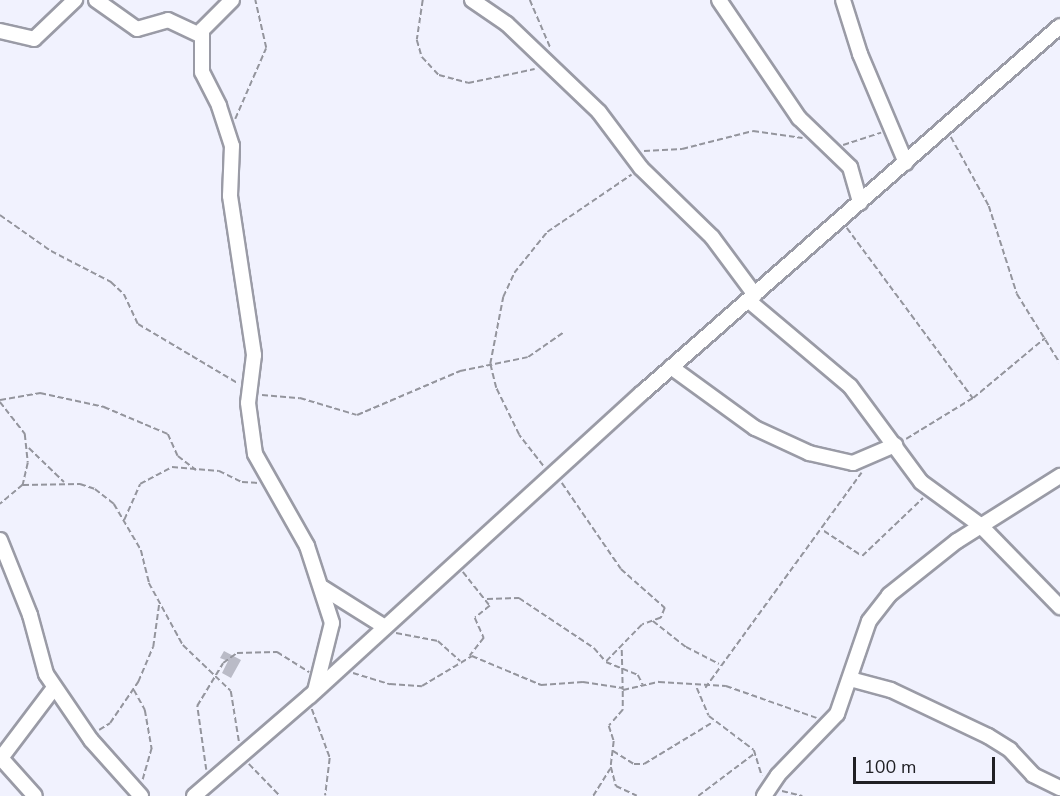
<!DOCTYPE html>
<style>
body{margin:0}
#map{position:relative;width:1060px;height:796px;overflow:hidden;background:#f1f2fe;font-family:"Nunito Sans",sans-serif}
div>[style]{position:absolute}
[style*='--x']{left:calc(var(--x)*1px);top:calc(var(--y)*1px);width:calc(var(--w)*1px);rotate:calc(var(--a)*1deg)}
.building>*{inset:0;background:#babbc7}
.path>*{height:1.5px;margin-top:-0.75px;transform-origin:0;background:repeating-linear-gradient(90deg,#94959d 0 6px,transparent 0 9px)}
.roads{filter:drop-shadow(2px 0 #9a9ba6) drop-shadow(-2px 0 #9a9ba6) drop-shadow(0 2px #9a9ba6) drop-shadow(0 -2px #9a9ba6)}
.minor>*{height:14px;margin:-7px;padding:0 7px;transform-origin:7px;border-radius:7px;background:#fff}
span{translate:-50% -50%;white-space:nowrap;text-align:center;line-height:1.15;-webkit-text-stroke:6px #f1f2fe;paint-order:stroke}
.scale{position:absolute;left:853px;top:757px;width:142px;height:27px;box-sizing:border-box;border:3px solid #202024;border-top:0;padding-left:8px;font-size:18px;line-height:21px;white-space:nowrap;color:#202024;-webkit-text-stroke:4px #f1f2fe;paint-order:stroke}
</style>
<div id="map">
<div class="building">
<i style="clip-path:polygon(224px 651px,241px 660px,231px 678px,222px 673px,228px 661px,220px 658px)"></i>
</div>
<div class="path">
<i style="--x:423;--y:0;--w:40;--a:98.5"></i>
<i style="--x:417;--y:40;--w:18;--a:74"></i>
<i style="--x:422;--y:57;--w:25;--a:47"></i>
<i style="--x:439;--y:75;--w:30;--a:15"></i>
<i style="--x:468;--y:83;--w:68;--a:-11.8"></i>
<i style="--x:530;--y:0;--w:53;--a:66.8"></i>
<i style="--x:235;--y:119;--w:77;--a:-66.4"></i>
<i style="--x:266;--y:48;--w:49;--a:-102.9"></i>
<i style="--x:951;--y:137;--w:79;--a:61.2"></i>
<i style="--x:989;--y:206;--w:92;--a:72.3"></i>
<i style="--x:1017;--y:294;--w:81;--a:58.1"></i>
<i style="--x:843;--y:145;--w:40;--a:-18"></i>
<i style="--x:644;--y:151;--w:38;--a:-3"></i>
<i style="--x:682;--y:149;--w:73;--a:-14.2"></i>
<i style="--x:753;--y:131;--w:50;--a:8"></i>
<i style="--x:0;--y:215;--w:62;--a:35.2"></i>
<i style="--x:51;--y:251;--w:68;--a:27.3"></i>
<i style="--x:111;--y:282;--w:18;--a:43"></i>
<i style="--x:124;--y:294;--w:33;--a:65"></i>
<i style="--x:138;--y:324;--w:117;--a:30.7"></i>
<i style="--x:847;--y:228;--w:212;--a:53.5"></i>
<i style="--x:262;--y:395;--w:38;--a:5"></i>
<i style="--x:300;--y:398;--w:59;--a:16.6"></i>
<i style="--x:357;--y:415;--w:112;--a:-23.1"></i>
<i style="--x:460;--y:371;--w:69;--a:-11.6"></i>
<i style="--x:528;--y:357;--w:44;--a:-34.8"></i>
<i style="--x:0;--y:400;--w:41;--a:-9.9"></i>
<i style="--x:40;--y:393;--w:66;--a:12.3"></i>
<i style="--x:104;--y:407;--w:69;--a:22.9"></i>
<i style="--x:168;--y:434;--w:24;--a:66"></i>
<i style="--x:178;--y:456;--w:23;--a:38"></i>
<i style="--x:0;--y:402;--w:41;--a:52"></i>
<i style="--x:25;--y:434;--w:29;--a:84"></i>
<i style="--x:28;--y:463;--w:23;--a:103"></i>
<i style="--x:23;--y:485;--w:30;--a:140"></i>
<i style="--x:906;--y:439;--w:79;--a:-31.5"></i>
<i style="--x:973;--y:398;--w:94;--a:-39.8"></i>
<i style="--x:29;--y:448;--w:49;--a:44.2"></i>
<i style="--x:543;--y:466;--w:39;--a:-128"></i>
<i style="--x:519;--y:435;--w:52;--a:-116.1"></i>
<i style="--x:496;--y:388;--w:25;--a:-104"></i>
<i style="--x:490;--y:364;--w:68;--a:-79"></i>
<i style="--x:503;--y:297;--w:26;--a:-65"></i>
<i style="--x:514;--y:273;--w:53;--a:-51.2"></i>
<i style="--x:547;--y:232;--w:102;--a:-34.2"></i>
<i style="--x:562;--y:483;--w:104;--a:55.5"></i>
<i style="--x:621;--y:569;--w:59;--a:41.6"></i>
<i style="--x:665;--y:608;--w:11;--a:112"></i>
<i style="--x:661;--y:618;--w:20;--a:160"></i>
<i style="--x:642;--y:625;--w:52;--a:134.2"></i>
<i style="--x:23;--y:485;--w:57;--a:-1"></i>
<i style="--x:80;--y:484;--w:16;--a:18"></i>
<i style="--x:95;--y:489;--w:24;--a:38"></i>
<i style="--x:114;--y:504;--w:53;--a:59.6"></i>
<i style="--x:141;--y:550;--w:34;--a:76"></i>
<i style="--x:149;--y:583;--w:71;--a:61.3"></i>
<i style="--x:183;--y:645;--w:66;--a:43.8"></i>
<i style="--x:231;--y:691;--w:51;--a:80.9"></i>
<i style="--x:124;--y:520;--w:39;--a:-66"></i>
<i style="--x:140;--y:484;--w:36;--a:-28"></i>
<i style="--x:172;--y:467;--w:47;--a:4.9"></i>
<i style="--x:219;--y:471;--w:25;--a:26"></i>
<i style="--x:242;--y:482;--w:17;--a:3"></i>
<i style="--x:824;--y:531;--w:45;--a:33.3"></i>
<i style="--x:862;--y:556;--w:84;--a:-43.6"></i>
<i style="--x:463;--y:572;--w:43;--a:51.5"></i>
<i style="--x:490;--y:606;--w:19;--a:141"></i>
<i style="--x:475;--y:618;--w:22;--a:66"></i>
<i style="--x:484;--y:638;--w:23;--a:128"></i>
<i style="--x:487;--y:599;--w:32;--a:-2"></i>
<i style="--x:519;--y:598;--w:90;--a:33.7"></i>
<i style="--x:594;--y:648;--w:18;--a:49"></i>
<i style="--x:606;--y:662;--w:35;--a:22"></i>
<i style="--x:638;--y:675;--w:11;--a:63"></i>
<i style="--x:653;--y:621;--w:42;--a:38.2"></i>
<i style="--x:686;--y:647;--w:37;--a:27"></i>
<i style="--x:396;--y:633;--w:43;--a:10.8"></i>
<i style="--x:438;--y:641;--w:30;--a:42"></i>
<i style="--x:622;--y:650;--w:40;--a:88.6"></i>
<i style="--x:623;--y:690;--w:37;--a:-13"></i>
<i style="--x:659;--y:682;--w:67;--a:3.4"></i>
<i style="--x:726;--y:686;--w:96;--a:19.4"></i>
<i style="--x:353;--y:673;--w:39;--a:17"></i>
<i style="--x:390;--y:684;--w:32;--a:4"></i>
<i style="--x:422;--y:686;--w:58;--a:-31"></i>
<i style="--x:472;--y:656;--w:75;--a:22.8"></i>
<i style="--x:541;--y:685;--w:42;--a:-4.1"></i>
<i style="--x:583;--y:682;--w:40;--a:8.5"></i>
<i style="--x:697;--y:688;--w:30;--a:67"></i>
<i style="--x:709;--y:716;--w:56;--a:37.1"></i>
<i style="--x:754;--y:750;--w:27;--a:73"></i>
<i style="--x:705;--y:688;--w:266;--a:-54"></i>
<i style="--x:134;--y:690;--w:23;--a:61"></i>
<i style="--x:145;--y:710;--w:39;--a:80"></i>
<i style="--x:152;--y:748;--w:33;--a:106"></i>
<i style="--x:623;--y:691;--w:19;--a:90"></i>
<i style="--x:623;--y:710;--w:21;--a:131"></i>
<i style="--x:609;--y:726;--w:16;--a:72"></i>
<i style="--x:614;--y:741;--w:26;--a:97"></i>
<i style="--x:611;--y:767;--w:20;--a:75"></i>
<i style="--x:616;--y:786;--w:23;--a:25"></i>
<i style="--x:312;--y:709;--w:52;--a:69.8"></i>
<i style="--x:330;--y:758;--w:38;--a:97"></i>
<i style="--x:99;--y:730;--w:13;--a:-32"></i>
<i style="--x:110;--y:723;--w:50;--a:-55.7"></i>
<i style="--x:138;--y:682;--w:38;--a:-67"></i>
<i style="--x:153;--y:647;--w:43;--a:-82.1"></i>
<i style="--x:613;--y:751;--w:25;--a:32"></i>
<i style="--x:634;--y:764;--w:10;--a:0"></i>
<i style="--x:644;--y:764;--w:81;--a:-31.3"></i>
<i style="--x:249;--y:764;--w:45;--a:45.9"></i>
<i style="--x:206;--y:770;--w:65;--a:-98"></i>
<i style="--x:197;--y:706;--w:50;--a:-58.8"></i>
<i style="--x:223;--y:663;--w:17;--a:-36"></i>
<i style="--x:237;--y:653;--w:40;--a:-1.4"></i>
<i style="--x:277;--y:652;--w:38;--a:32"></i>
<i style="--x:782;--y:791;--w:21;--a:14"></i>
<i style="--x:593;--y:796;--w:32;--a:-58"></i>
<i style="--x:698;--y:796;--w:71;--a:-37"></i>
</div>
<div class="roads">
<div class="minor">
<i style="--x:96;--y:0;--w:50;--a:35.3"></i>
<i style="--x:137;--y:29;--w:32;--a:-16"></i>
<i style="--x:168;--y:20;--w:35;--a:25"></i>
<i style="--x:232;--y:0;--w:42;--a:135"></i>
<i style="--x:202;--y:30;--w:42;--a:90"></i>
<i style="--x:202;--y:72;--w:38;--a:63"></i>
<i style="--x:219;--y:106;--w:42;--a:72"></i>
<i style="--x:232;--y:146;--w:50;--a:92.3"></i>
<i style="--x:230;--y:196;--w:161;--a:81.4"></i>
<i style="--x:254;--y:355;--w:48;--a:97.1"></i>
<i style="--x:248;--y:403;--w:51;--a:82.2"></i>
<i style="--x:255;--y:454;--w:106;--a:60.5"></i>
<i style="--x:307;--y:546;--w:81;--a:72"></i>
<i style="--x:332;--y:623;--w:70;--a:104"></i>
<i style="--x:472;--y:0;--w:42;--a:34.4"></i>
<i style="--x:507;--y:24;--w:127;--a:43.7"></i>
<i style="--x:599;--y:112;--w:70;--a:53.1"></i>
<i style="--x:641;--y:168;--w:99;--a:44.2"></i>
<i style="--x:712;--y:237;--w:72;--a:53.4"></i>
<i style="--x:719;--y:0;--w:143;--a:55.9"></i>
<i style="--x:799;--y:118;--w:71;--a:43.9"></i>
<i style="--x:850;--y:167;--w:37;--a:74"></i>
<i style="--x:843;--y:0;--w:57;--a:72.5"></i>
<i style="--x:860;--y:54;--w:118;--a:67.1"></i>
<i style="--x:0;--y:31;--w:35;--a:13"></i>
<i style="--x:34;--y:39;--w:57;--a:-43.6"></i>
<i style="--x:749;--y:301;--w:132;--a:40.1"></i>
<i style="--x:850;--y:386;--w:119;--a:53.5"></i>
<i style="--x:921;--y:482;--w:73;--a:36.1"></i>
<i style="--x:980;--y:525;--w:115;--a:45.7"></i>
<i style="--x:671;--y:367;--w:104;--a:36"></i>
<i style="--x:755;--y:428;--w:60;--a:24.8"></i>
<i style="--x:809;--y:453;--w:45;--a:12.8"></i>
<i style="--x:853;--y:463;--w:46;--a:-23.2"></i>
<i style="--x:0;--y:540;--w:81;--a:68.2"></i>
<i style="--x:30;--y:615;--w:61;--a:74.8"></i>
<i style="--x:46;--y:674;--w:80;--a:55.7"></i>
<i style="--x:91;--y:740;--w:75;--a:48.2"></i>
<i style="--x:323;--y:588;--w:73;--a:32.2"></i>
<i style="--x:850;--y:679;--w:42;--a:15"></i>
<i style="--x:891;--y:690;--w:107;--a:25.4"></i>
<i style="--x:988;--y:736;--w:26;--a:32"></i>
<i style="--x:1010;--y:750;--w:34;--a:47"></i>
<i style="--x:1033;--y:775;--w:30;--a:26"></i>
<i style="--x:0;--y:757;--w:52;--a:48.1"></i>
<i style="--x:1;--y:758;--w:88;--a:-52.9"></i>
<i style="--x:194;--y:796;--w:153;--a:-40.8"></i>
<i style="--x:310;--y:696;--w:449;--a:-42.4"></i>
<i style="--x:642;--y:393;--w:556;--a:-41.28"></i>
<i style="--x:764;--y:796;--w:25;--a:-56"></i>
<i style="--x:778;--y:775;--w:85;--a:-46"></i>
<i style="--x:837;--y:714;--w:98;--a:-71"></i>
<i style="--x:869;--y:621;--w:33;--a:-52"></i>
<i style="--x:889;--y:595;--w:87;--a:-38.5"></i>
<i style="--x:957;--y:541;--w:122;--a:-32.3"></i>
</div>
</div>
<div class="scale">100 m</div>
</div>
